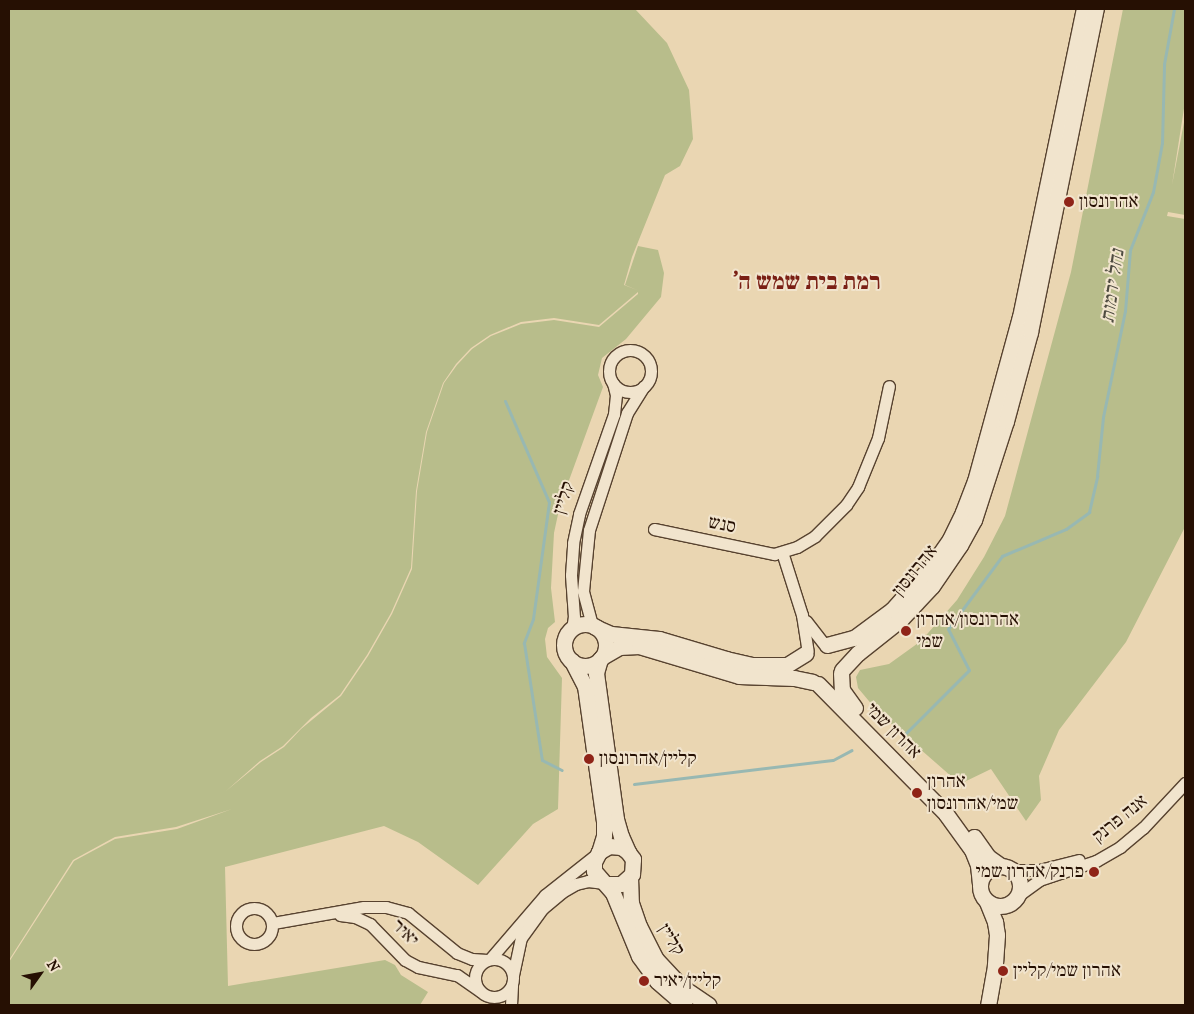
<!DOCTYPE html>
<meta charset="utf-8">
<style>
body{margin:0}
#map{position:relative;width:1194px;height:1014px;overflow:hidden;background:#ead6b2;font-family:"IM FELL French Canon","Frank Ruhl Libre",serif}
div>[style]{position:absolute}
[style*='--x']{left:calc(var(--x)*1px);top:calc(var(--y)*1px);width:calc(var(--w)*1px);rotate:calc(var(--a)*1deg)}
.green>*{inset:0;background:#b8bd8b}
.stream>*{height:3px;margin:-1.5px;padding:0 1.5px;transform-origin:1.5px;border-radius:1.5px;background:#98b8b2}
.roads{filter:drop-shadow(1px 0 #57422f) drop-shadow(-1px 0 #57422f) drop-shadow(0 1px #57422f) drop-shadow(0 -1px #57422f)}
.street>*{height:11px;margin:-5.5px;padding:0 5.5px;transform-origin:5.5px;border-radius:5.5px;background:#f1e4cd}
.street>.ring{margin:-5.5px;padding:0;box-sizing:content-box;background:none;border:11px solid #f1e4cd;border-radius:50%}
.secondary>*{height:15px;margin:-7.5px;padding:0 7.5px;transform-origin:7.5px;border-radius:7.5px;background:#f1e4cd}
.secondary>.ring{margin:-7.5px;padding:0;box-sizing:content-box;background:none;border:15px solid #f1e4cd;border-radius:50%}
.dots>*{width:14px;height:14px;translate:-50% -50%;box-sizing:border-box;border:2px solid #f1e4cd;border-radius:50%}
span{translate:-50% -50%;white-space:nowrap;text-align:center;line-height:1.15;-webkit-text-stroke:4px #f1e4cd;paint-order:stroke}
.poi-label{font-size:19px;color:#261003}
.left{translate:0 -50%;text-align:left}
.right{translate:-100% -50%;text-align:right}
.street-label{font-size:19px;color:#261003}
.water-label{font-size:20px;color:#4e4b40;font-style:italic}
.district-label{font-size:24px;color:#7a1f14;font-weight:700}
.frame{position:absolute;inset:0;border:10px solid #261003;pointer-events:none}
.north{position:absolute;left:15px;top:949px;width:50px;height:50px;-webkit-text-stroke:4px #f1e4cd;paint-order:stroke;rotate:58deg;font-size:14px;font-weight:700;line-height:20px;text-align:center;color:#261003}
.north::after{content:'';display:block;margin:auto;width:18px;height:22px;background:#261003;clip-path:polygon(50% 0,100% 100%,50% 72%,0 100%)}
</style>
<div id="map">
<div class="green">
<i style="clip-path:polygon(evenodd,9px 9px,635px 9px,667px 43px,689px 90px,693px 139px,680px 166px,665px 175px,632px 257px,624px 285px,637px 290px,625px 285px,638px 246px,658px 250px,664px 273px,661px 297px,626px 339px,602px 358px,598px 375px,603px 387px,560px 505px,554px 533px,551px 588px,555px 622px,548px 628px,545px 639px,547px 657px,562px 678px,558px 809px,533px 824px,478px 885px,418px 842px,384px 826px,225px 867px,228px 986px,385px 960px,395px 965px,401px 975px,428px 992px,420px 1005px,9px 1005px,9px 962px,74px 861px,115px 839px,177px 829px,232px 809px,176px 827px,115px 837px,73px 860px,9px 960px,9px 9px,638px 292px,638px 294px,599px 327px,554px 320px,521px 324px,491px 336px,472px 349px,457px 365px,444px 383px,427px 432px,417px 491px,412px 569px,392px 614px,368px 656px,341px 696px,301px 729px,284px 747px,261px 762px,226px 791px,260px 761px,283px 746px,311px 718px,340px 695px,367px 655px,391px 613px,411px 568px,416px 491px,426px 432px,443px 383px,456px 364px,471px 348px,490px 335px,521px 322px,554px 318px,599px 325px,638px 292px)"></i>
<i style="clip-path:polygon(1123px 9px,1185px 9px,1185px 102px,1172px 185px,1185px 117px,1185px 215px,1168px 212px,1167px 216px,1185px 219px,1185px 527px,1126px 642px,1059px 730px,1039px 776px,1041px 800px,1026px 821px,991px 769px,960px 784px,879px 713px,858px 688px,856px 677px,860px 670px,889px 664px,921px 641px,957px 600px,984px 557px,1005px 516px,1071px 272px)"></i>
</div>
<div class="stream">
<i style="--x:505;--y:401;--w:110;--a:66.5"></i>
<i style="--x:549;--y:502;--w:118;--a:97.8"></i>
<i style="--x:533;--y:619;--w:26;--a:111"></i>
<i style="--x:524;--y:643;--w:118;--a:81.3"></i>
<i style="--x:542;--y:760;--w:22;--a:27"></i>
<i style="--x:906;--y:733;--w:89;--a:-45"></i>
<i style="--x:969;--y:670;--w:46;--a:-117.1"></i>
<i style="--x:948;--y:629;--w:91;--a:-53.5"></i>
<i style="--x:1002;--y:556;--w:69;--a:-22.9"></i>
<i style="--x:1066;--y:529;--w:29;--a:-36"></i>
<i style="--x:1089;--y:512;--w:37;--a:-77"></i>
<i style="--x:1097;--y:476;--w:59;--a:-84.2"></i>
<i style="--x:1103;--y:417;--w:108;--a:-78.3"></i>
<i style="--x:1125;--y:311;--w:61;--a:-85.3"></i>
<i style="--x:1130;--y:250;--w:62;--a:-68.4"></i>
<i style="--x:1153;--y:192;--w:50;--a:-79.6"></i>
<i style="--x:1162;--y:143;--w:79;--a:-88.5"></i>
<i style="--x:1164;--y:64;--w:56;--a:-79.7"></i>
<i style="--x:634;--y:784;--w:200;--a:-6.9"></i>
<i style="--x:833;--y:760;--w:21;--a:-28"></i>
</div>
<div class="roads">
<div class="street">
<i class="ring" style="left:609px;top:350px;width:31px;height:31px"></i>
<i style="--x:654;--y:529;--w:123;--a:11.8"></i>
<i style="--x:774;--y:554;--w:24;--a:-17"></i>
<i style="--x:797;--y:547;--w:21;--a:-31"></i>
<i style="--x:815;--y:536;--w:44;--a:-45"></i>
<i style="--x:846;--y:505;--w:22;--a:-56"></i>
<i style="--x:858;--y:487;--w:53;--a:-67.8"></i>
<i style="--x:878;--y:438;--w:53;--a:-78.1"></i>
<i style="--x:782;--y:552;--w:66;--a:72.4"></i>
<i style="--x:802;--y:615;--w:36;--a:81"></i>
<i style="--x:806;--y:621;--w:29;--a:52"></i>
<i style="--x:592;--y:625;--w:35;--a:-105"></i>
<i style="--x:583;--y:591;--w:61;--a:-84.4"></i>
<i style="--x:589;--y:530;--w:123;--a:-72"></i>
<i style="--x:627;--y:413;--w:31;--a:-58"></i>
<i style="--x:572;--y:629;--w:12;--a:-81"></i>
<i style="--x:574;--y:617;--w:42;--a:-94.1"></i>
<i style="--x:571;--y:575;--w:32;--a:-86"></i>
<i style="--x:573;--y:543;--w:30;--a:-78"></i>
<i style="--x:579;--y:514;--w:106;--a:-70.7"></i>
<i style="--x:614;--y:414;--w:19;--a:-84"></i>
<i style="--x:616;--y:395;--w:12;--a:-104"></i>
<i style="--x:1012;--y:870;--w:27;--a:0"></i>
<i style="--x:1039;--y:870;--w:41;--a:-14"></i>
<i style="--x:1016;--y:897;--w:29;--a:-36"></i>
<i style="--x:1039;--y:880;--w:60;--a:-18.4"></i>
<i style="--x:1096;--y:861;--w:28;--a:-30"></i>
<i style="--x:1120;--y:847;--w:30;--a:-40"></i>
<i style="--x:1143;--y:828;--w:62;--a:-47"></i>
<i class="ring" style="left:236px;top:908px;width:25px;height:25px"></i>
<i style="--x:340;--y:915;--w:15;--a:8"></i>
<i style="--x:355;--y:917;--w:17;--a:25"></i>
<i style="--x:370;--y:924;--w:50;--a:45.8"></i>
<i style="--x:405;--y:960;--w:15;--a:28"></i>
<i style="--x:418;--y:967;--w:40;--a:12"></i>
<i style="--x:457;--y:975;--w:28;--a:35"></i>
<i style="--x:273;--y:923;--w:92;--a:-10"></i>
<i style="--x:364;--y:907;--w:22;--a:0"></i>
<i style="--x:386;--y:907;--w:23;--a:15"></i>
<i style="--x:408;--y:913;--w:63;--a:39.2"></i>
<i style="--x:457;--y:953;--w:16;--a:22"></i>
<i style="--x:472;--y:959;--w:15;--a:4"></i>
<i class="ring" style="left:475px;top:959px;width:27px;height:27px"></i>
<i style="--x:490;--y:959;--w:84;--a:-49.3"></i>
<i style="--x:545;--y:895;--w:66;--a:-38.3"></i>
<i style="--x:513;--y:975;--w:38;--a:-78"></i>
<i style="--x:521;--y:938;--w:37;--a:-54"></i>
<i style="--x:543;--y:908;--w:25;--a:-40"></i>
<i style="--x:562;--y:892;--w:16;--a:-30"></i>
<i style="--x:576;--y:884;--w:12;--a:-14"></i>
<i style="--x:588;--y:881;--w:16;--a:7"></i>
<i style="--x:511;--y:1005;--w:20;--a:-87"></i>
</div>
<div class="secondary">
<i class="ring" style="left:564px;top:624px;width:27px;height:27px"></i>
<i style="--x:595;--y:627;--w:17;--a:24"></i>
<i style="--x:611;--y:634;--w:48;--a:5.9"></i>
<i style="--x:659;--y:639;--w:70;--a:16.6"></i>
<i style="--x:726;--y:659;--w:28;--a:13"></i>
<i style="--x:753;--y:665;--w:34;--a:0"></i>
<i style="--x:787;--y:665;--w:22;--a:-32"></i>
<i style="--x:827;--y:645;--w:28;--a:-15"></i>
<i style="--x:854;--y:638;--w:47;--a:-36.4"></i>
<i style="--x:892;--y:610;--w:60;--a:-48.4"></i>
<i style="--x:932;--y:565;--w:32;--a:-55"></i>
<i style="--x:950;--y:539;--w:30;--a:-64"></i>
<i style="--x:963;--y:512;--w:33;--a:-69"></i>
<i style="--x:975;--y:481;--w:170;--a:-74.7"></i>
<i style="--x:1020;--y:317;--w:315;--a:-78.3"></i>
<i style="--x:602;--y:657;--w:20;--a:-30"></i>
<i style="--x:619;--y:647;--w:20;--a:-3"></i>
<i style="--x:639;--y:646;--w:104;--a:16.7"></i>
<i style="--x:739;--y:676;--w:55;--a:2.1"></i>
<i style="--x:794;--y:678;--w:19;--a:12"></i>
<i style="--x:600;--y:659;--w:15;--a:106"></i>
<i style="--x:596;--y:673;--w:147;--a:82.2"></i>
<i style="--x:616;--y:819;--w:18;--a:74"></i>
<i style="--x:621;--y:836;--w:17;--a:66"></i>
<i style="--x:572;--y:661;--w:28;--a:63"></i>
<i style="--x:585;--y:686;--w:137;--a:82"></i>
<i style="--x:604;--y:822;--w:14;--a:90"></i>
<i style="--x:604;--y:836;--w:17;--a:107"></i>
<i style="--x:842;--y:670;--w:23;--a:-47"></i>
<i style="--x:858;--y:653;--w:55;--a:-38.3"></i>
<i style="--x:901;--y:619;--w:45;--a:-46.8"></i>
<i style="--x:932;--y:586;--w:50;--a:-55.7"></i>
<i style="--x:960;--y:545;--w:29;--a:-61"></i>
<i style="--x:974;--y:520;--w:104;--a:-72.1"></i>
<i style="--x:1006;--y:421;--w:92;--a:-74.9"></i>
<i style="--x:1030;--y:332;--w:330;--a:-78.5"></i>
<i style="--x:841;--y:673;--w:17;--a:87"></i>
<i style="--x:842;--y:690;--w:22;--a:54"></i>
<i style="--x:818;--y:684;--w:182;--a:45.4"></i>
<i style="--x:946;--y:814;--w:44;--a:54.2"></i>
<i style="--x:972;--y:850;--w:16;--a:68"></i>
<i style="--x:978;--y:865;--w:18;--a:84"></i>
<i style="--x:974;--y:837;--w:24;--a:55"></i>
<i style="--x:988;--y:857;--w:16;--a:35"></i>
<i class="ring" style="left:980px;top:866px;width:25px;height:25px"></i>
<i style="--x:630;--y:877;--w:26;--a:88"></i>
<i style="--x:631;--y:903;--w:24;--a:71"></i>
<i style="--x:639;--y:926;--w:36;--a:63"></i>
<i style="--x:655;--y:958;--w:40;--a:47"></i>
<i style="--x:682;--y:987;--w:32;--a:34"></i>
<i style="--x:606;--y:884;--w:15;--a:0"></i>
<i style="--x:621;--y:884;--w:15;--a:-42"></i>
<i style="--x:632;--y:874;--w:15;--a:-86"></i>
<i style="--x:633;--y:859;--w:9;--a:-126"></i>
<i style="--x:628;--y:852;--w:9;--a:-144"></i>
<i style="--x:621;--y:847;--w:12;--a:-175"></i>
<i style="--x:609;--y:846;--w:12;--a:149"></i>
<i style="--x:599;--y:852;--w:11;--a:117"></i>
<i style="--x:594;--y:862;--w:9;--a:90"></i>
<i style="--x:594;--y:871;--w:29;--a:49"></i>
<i style="--x:613;--y:893;--w:68;--a:67.6"></i>
<i style="--x:639;--y:956;--w:31;--a:54"></i>
<i style="--x:657;--y:981;--w:37;--a:41"></i>
<i style="--x:987;--y:902;--w:22;--a:68"></i>
<i style="--x:995;--y:922;--w:13;--a:81"></i>
<i style="--x:997;--y:935;--w:31;--a:94"></i>
<i style="--x:995;--y:966;--w:40;--a:100"></i>
</div>
</div>
<div class="dots">
<i style="left:1069px;top:202px;background:#8f2418"></i>
<i style="left:906px;top:631px;background:#8f2418"></i>
<i style="left:589px;top:759px;background:#8f2418"></i>
<i style="left:917px;top:793px;background:#8f2418"></i>
<i style="left:1094px;top:872px;background:#8f2418"></i>
<i style="left:1003px;top:971px;background:#8f2418"></i>
<i style="left:644px;top:981px;background:#8f2418"></i>
</div>
<div class="poi-label">
<span class="left" style="left:1079px;top:202px">אהרונסון</span>
<span class="left" style="left:916px;top:631px">אהרונסון/אהרון<br>שמי</span>
<span class="left" style="left:599px;top:759px">קליין/אהרונסון</span>
<span class="left" style="left:927px;top:793px">אהרון<br>שמי/אהרונסון</span>
<span class="right" style="left:1084px;top:872px">פרנק/אהרון שמי</span>
<span class="left" style="left:1013px;top:971px">אהרון שמי/קליין</span>
<span class="left" style="left:654px;top:981px">קליין/יאיר</span>
</div>
<div class="street-label">
<span style="left:564px;top:498px;rotate:-73deg">קליין</span>
<span style="left:722px;top:525px;rotate:11deg">סנש</span>
<span style="left:915px;top:571px;rotate:-51deg">אהרונסון</span>
<span style="left:893px;top:731px;rotate:45deg">אהרון שמי</span>
<span style="left:1120px;top:819px;rotate:-39deg">אנה פרנק</span>
<span style="left:405px;top:933px;rotate:45deg">יאיר</span>
<span style="left:671px;top:940px;rotate:58deg">קליין</span>
</div>
<div class="water-label">
<span style="left:1112px;top:286px;rotate:-82deg">נחל ירמות</span>
</div>
<div class="district-label">
<span style="left:807px;top:282px">'רמת בית שמש ה</span>
</div>
<div class="frame"></div>
<div class="north">N</div>
</div>
